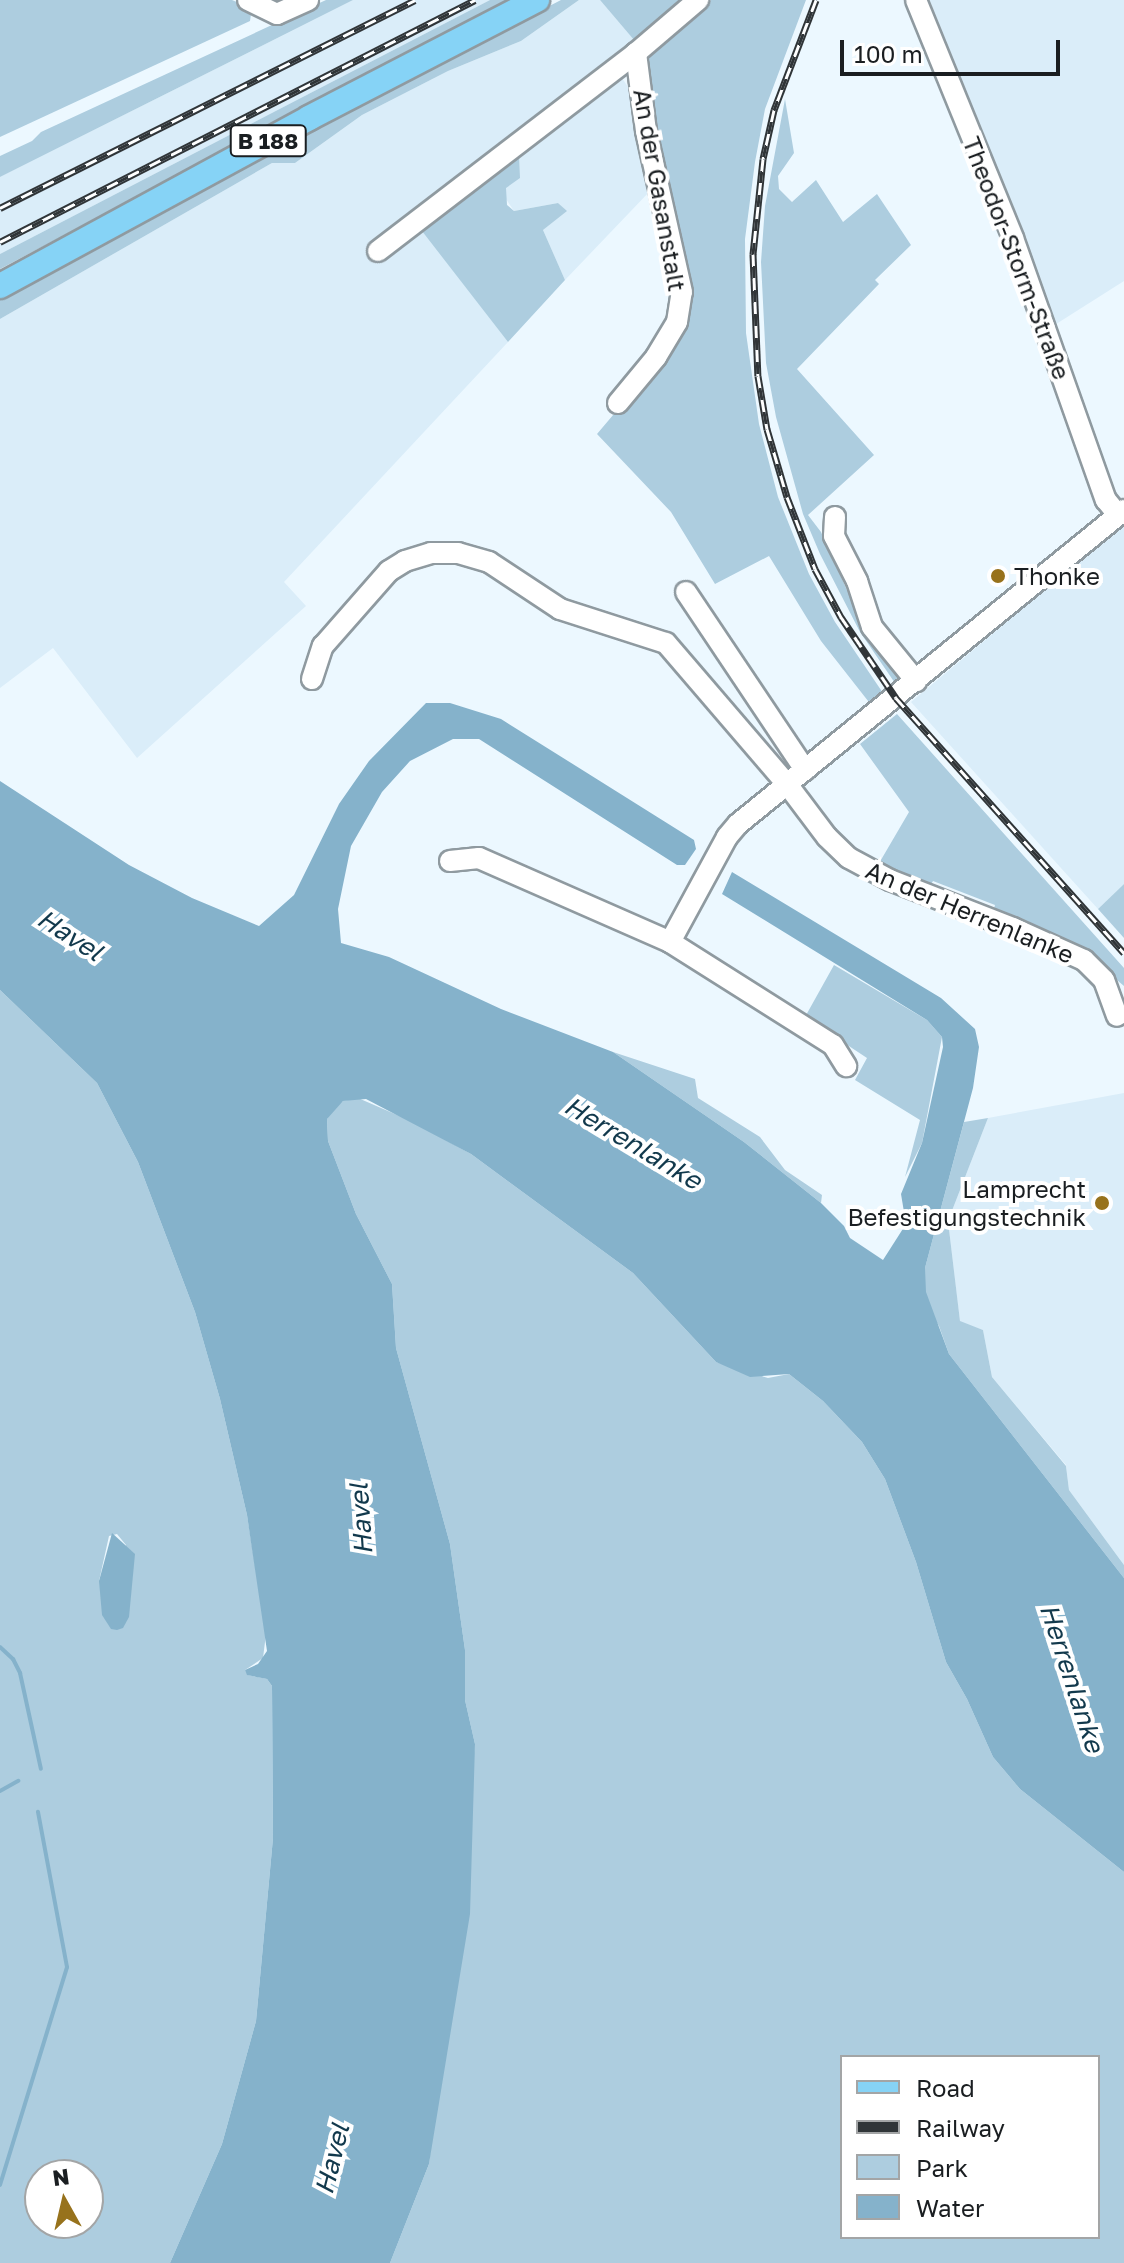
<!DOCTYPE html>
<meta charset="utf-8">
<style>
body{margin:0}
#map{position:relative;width:1124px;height:2263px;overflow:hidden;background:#ecf8ff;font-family:"Golos Text",sans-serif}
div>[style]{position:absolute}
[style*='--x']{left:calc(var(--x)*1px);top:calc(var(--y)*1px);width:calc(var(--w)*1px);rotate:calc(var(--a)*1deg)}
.built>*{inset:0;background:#daedf9}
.green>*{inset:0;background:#adcddf}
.water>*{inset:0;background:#85b2cb}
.stream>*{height:4px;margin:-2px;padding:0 2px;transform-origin:2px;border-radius:2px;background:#85b2cb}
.roads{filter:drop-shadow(2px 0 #8f9aa0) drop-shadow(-2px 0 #8f9aa0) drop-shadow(0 2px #8f9aa0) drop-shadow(0 -2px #8f9aa0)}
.minor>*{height:20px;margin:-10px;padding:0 10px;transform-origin:10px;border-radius:10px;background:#fff}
.major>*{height:24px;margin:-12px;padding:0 12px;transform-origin:12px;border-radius:12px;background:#86d3f6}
.rail>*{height:7px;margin-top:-3.5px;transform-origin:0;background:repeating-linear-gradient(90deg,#fff 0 12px,#303538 0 24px);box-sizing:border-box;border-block:2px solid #303538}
.dots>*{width:22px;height:22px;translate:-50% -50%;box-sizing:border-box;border:4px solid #fff;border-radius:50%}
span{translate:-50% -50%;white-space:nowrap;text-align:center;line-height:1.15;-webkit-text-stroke:8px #fff;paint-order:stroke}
.shield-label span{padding:2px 6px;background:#fff;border:2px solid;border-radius:6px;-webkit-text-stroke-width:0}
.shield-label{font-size:22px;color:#1a1e21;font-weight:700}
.street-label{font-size:24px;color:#1a1e21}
.poi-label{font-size:24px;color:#1a1e21}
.left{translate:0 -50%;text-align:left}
.right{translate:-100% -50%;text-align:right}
.water-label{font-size:26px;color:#12394c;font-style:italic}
.legend{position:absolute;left:840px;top:2055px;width:260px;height:184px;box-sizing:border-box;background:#fff;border:2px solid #a3a5a6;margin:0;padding:10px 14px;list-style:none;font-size:24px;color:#1a1e21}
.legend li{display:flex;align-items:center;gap:16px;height:40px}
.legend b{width:40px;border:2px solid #a3a5a6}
.north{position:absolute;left:24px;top:2159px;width:80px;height:80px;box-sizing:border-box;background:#fff;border:2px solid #a3a5a6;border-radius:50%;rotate:352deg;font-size:22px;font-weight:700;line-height:32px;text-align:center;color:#1a1e21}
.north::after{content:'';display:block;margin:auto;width:28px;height:36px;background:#97721c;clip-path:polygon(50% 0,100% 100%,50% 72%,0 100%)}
.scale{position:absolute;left:840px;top:40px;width:220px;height:36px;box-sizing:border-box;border:4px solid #1a1e21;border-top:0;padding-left:10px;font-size:24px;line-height:28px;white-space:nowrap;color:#1a1e21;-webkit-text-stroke:6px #fff;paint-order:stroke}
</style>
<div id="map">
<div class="built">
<i style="clip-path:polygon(353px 0,490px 0,0 254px,0 177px)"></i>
<i style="clip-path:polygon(579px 0,600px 0,634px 40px,610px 60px,630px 90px,636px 132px,651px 190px,565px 280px,543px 230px,566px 211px,558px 203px,514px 211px,504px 196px,506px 188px,423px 231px,508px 342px,284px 582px,306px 606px,137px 758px,53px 648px,0 688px,0 319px,272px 163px,295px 163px,362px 115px,448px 71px,521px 41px)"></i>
<i style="clip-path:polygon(929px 0,1124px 0,1124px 281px,1053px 326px)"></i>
<i style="clip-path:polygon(1124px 524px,1124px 884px,1098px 909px,911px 702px)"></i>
<i style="clip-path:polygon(1124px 1093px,1124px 1565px,1069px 1490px,1066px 1465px,992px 1377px,983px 1330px,960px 1322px,948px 1221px,988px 1118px)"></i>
</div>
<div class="green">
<i style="clip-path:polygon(0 0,232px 0,244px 5px,251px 14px,250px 21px,0 137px)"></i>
<i style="clip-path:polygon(326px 0,353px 0,0 177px,0 156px,32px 141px,41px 132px)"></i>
<i style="clip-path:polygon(490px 0,509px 0,0 269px,0 254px)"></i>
<i style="clip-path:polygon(561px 0,579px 0,521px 41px,448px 71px,362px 115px,295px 163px,272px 163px,0 319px,0 298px,302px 134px)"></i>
<i style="clip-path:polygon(600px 0,682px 0,634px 40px)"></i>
<i style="clip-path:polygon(711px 0,806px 0,765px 109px,755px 162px,745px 239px,746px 333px,759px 424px,778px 497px,809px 574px,835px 622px,885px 696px,872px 706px,821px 641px,769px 556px,715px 584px,671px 512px,597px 434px,663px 356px,681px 325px,643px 71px,649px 56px)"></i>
<i style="clip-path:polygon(785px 99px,794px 153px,778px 176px,779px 189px,792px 202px,816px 180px,843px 222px,877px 194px,911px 245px,875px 280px,879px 284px,797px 369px,874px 455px,808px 515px,821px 532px,847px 590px,851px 589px,900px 673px,902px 682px,897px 686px,860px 632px,820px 554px,803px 514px,776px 417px,766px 363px,761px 262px,765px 206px)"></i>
<i style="clip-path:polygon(519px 156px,520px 178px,506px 188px,507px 205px,514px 211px,558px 203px,567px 211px,543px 230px,565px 280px,508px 342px,422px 231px)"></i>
<i style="clip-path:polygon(897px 714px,1124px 968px,1124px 986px,1090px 957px,993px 912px,995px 905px,933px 881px,929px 888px,878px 865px,909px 812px,860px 744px)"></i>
<i style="clip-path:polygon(1124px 884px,1124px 938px,1098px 909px)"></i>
<i style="clip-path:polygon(834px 965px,927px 1020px,942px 1037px,922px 1143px,905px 1177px,920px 1120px,855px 1080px,867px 1058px,805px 1017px)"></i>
<i style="clip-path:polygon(evenodd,0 990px,97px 1083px,138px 1162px,195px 1312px,220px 1399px,247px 1515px,266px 1634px,263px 1658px,245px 1670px,248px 1675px,267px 1679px,272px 1686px,273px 1838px,256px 2021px,222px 2144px,170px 2263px,0 2263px,0 990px,117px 1534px,126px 1545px,99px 1581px,109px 1536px,117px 1534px,0 990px,40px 2175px,88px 2175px,88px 2223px,40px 2223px,40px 2175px)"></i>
<i style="clip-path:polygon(613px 1052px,695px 1079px,698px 1098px,760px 1137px,785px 1170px,822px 1195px,821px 1203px,744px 1142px)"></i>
<i style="clip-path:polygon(evenodd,358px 1098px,411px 1121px,471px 1154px,633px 1273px,716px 1362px,768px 1378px,789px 1374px,823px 1401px,862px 1442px,885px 1479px,916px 1562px,946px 1662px,967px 1699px,993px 1757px,1020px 1789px,1124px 1872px,1124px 2263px,390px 2263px,429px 2164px,475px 1744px,465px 1700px,465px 1650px,450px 1544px,396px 1348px,392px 1284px,356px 1214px,328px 1141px,327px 1119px,331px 1110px,343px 1101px,358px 1098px,842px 2057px,1098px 2057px,1098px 2237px,842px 2237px,842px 2057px)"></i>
<i style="clip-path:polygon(988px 1118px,948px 1221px,960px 1321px,983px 1330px,992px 1377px,1066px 1466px,1069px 1490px,1124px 1565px,1124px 1578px,949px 1354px,939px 1326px,915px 1287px,925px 1268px,964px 1122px)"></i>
</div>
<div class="water">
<i style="clip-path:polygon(426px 703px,450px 703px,501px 719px,694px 840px,696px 849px,685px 865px,677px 865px,479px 739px,453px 739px,410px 761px,382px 792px,351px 846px,338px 909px,341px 943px,389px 957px,501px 1009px,613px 1052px,744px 1142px,821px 1203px,844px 1226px,850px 1238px,883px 1260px,906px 1224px,901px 1194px,922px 1143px,943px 1047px,942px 1037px,927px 1020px,722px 894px,732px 872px,941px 998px,975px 1029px,979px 1047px,973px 1088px,925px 1268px,926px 1292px,949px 1354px,1124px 1578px,1124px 1872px,1020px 1789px,993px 1757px,967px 1699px,946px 1662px,916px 1562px,885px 1479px,862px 1442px,823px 1401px,789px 1374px,750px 1377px,716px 1362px,633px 1273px,471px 1154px,366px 1099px,343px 1101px,327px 1119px,328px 1141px,356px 1214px,392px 1284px,396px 1348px,450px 1544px,465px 1650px,465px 1700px,475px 1744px,470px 1914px,429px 2164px,390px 2263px,170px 2263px,222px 2144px,256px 2021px,273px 1838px,272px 1686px,267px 1679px,247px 1675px,245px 1670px,258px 1664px,267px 1651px,247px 1515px,220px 1399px,195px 1312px,138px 1162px,97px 1083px,0 990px,0 781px,129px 865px,192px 898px,259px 926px,294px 895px,339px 804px,369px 761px)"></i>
<i style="clip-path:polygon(112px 1533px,135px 1554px,129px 1617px,123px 1628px,117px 1630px,111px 1629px,102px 1615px,99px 1581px)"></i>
</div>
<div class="stream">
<i style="--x:0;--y:1647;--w:18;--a:43"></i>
<i style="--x:13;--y:1659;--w:16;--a:63"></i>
<i style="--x:20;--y:1673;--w:98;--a:77.7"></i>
<i style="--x:0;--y:1791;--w:21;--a:-29"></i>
<i style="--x:0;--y:2185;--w:228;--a:-72.9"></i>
<i style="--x:67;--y:1967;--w:158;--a:-100.6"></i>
</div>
<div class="roads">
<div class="minor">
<i style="--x:248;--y:0;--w:32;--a:26"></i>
<i style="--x:277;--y:14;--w:34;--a:-24"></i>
<i style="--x:916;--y:0;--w:257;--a:67.8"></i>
<i style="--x:1013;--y:238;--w:278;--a:70.5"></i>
<i style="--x:1106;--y:500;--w:19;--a:51"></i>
<i style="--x:378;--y:251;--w:325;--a:-37.5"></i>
<i style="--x:636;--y:53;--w:82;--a:-40.5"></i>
<i style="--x:618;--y:403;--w:60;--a:-50.4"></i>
<i style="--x:656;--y:357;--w:41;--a:-59"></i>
<i style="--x:677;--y:322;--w:30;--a:-81"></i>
<i style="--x:682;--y:292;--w:165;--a:-102.6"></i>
<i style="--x:646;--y:131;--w:79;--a:-97.3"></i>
<i style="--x:835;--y:517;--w:19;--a:93"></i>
<i style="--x:834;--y:536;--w:51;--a:62.9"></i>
<i style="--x:857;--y:581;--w:48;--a:71.9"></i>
<i style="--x:872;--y:627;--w:70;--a:50.8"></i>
<i style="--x:686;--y:592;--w:214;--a:56.2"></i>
<i style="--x:312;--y:679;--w:35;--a:-72"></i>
<i style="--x:323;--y:646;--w:100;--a:-48.7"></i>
<i style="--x:389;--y:571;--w:19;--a:-32"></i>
<i style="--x:405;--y:561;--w:27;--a:-17"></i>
<i style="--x:431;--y:553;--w:27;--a:0"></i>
<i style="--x:458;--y:553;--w:32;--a:16"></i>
<i style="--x:489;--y:562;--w:85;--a:33.5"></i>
<i style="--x:560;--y:609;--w:111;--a:17.8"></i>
<i style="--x:666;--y:643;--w:186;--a:49.4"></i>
<i style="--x:787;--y:784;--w:66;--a:53"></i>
<i style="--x:827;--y:837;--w:30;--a:44"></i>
<i style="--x:849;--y:858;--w:47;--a:28.2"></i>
<i style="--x:890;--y:880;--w:132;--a:21.3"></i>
<i style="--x:1013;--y:928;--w:78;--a:24.3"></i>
<i style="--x:1084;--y:960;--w:28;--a:45"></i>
<i style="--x:1104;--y:980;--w:38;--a:70"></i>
<i style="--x:450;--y:861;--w:29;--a:-6"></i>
<i style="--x:479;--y:858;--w:209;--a:23.7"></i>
<i style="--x:670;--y:942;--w:193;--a:32.3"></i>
<i style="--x:833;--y:1045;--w:25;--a:58"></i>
<i style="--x:670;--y:942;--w:119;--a:-61.5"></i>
<i style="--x:727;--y:837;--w:17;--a:-50"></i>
<i style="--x:738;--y:824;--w:498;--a:-39.1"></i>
</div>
<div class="major">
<i style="--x:0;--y:286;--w:352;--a:-28.5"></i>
<i style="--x:309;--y:118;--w:257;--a:-27.4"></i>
</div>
</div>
<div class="rail">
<i style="--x:816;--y:0;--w:118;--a:110.9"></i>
<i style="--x:774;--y:110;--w:50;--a:102.7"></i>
<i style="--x:763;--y:159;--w:96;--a:96"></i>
<i style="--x:753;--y:254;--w:122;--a:87.7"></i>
<i style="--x:758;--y:376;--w:54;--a:80.4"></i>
<i style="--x:767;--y:429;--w:71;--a:73.6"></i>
<i style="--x:787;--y:497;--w:77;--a:68.7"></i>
<i style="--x:815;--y:569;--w:55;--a:61.6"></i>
<i style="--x:841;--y:617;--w:98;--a:55.8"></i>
<i style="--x:896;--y:698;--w:342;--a:48.2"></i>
<i style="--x:0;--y:208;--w:464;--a:-26.6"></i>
<i style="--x:0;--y:242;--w:533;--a:-27"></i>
</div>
<div class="dots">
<i style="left:998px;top:576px;background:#97721c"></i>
<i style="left:1102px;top:1203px;background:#97721c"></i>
</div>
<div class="shield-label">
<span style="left:268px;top:141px">B 188</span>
</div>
<div class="street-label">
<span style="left:660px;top:190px;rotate:80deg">An der Gasanstalt</span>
<span style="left:1017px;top:258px;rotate:69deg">Theodor-Storm-Straße</span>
<span style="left:970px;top:912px;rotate:23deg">An der Herrenlanke</span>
</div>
<div class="poi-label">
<span class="left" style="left:1014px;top:576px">Thonke</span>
<span class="right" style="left:1086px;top:1203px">Lamprecht<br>Befestigungstechnik</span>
</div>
<div class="water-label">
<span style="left:70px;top:935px;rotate:33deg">Havel</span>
<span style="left:633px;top:1143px;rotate:31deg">Herrenlanke</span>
<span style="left:361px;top:1519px;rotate:-94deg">Havel</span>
<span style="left:1072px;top:1678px;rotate:72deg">Herrenlanke</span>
<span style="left:332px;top:2159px;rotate:-76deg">Havel</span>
</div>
<ul class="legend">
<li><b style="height:10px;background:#86d3f6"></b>Road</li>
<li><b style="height:10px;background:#303538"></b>Railway</li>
<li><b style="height:22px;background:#adcddf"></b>Park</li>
<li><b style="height:22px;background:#85b2cb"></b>Water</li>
</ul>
<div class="north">N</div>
<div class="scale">100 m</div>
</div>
